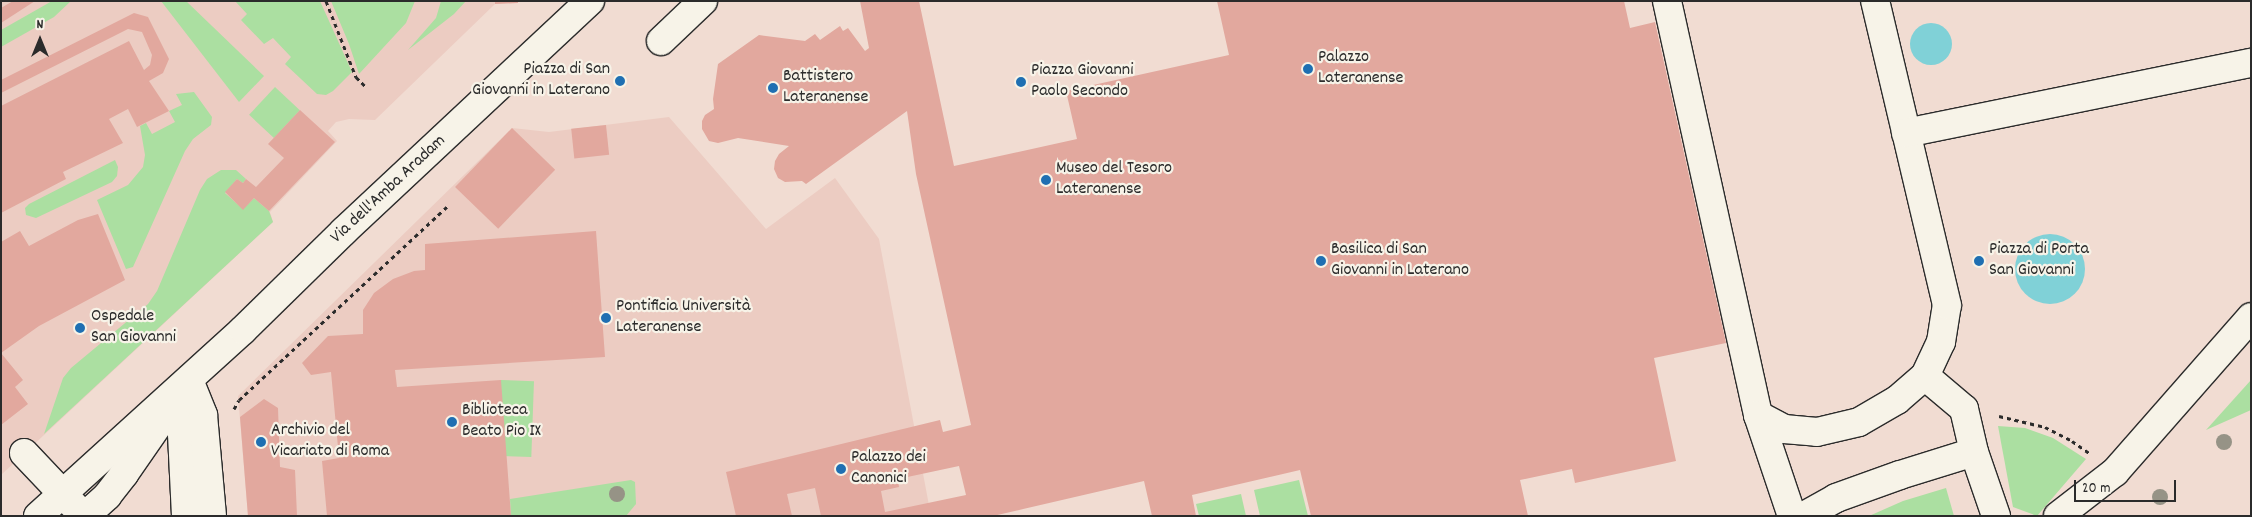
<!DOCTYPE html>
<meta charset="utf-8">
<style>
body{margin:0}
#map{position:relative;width:2252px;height:517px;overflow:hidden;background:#f1dcd2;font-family:Dekko,sans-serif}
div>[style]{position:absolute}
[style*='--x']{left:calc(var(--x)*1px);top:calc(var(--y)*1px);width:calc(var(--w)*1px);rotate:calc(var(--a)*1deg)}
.built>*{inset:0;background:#ecccc2}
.green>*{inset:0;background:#abdfa1;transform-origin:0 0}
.water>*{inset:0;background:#80d1d7}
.round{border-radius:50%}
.building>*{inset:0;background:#e2a89e;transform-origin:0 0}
.path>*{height:3px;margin-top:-1.5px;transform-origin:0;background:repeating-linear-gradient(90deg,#2b2b2b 0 4px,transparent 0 8px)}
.roads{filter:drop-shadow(1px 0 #2b2b2b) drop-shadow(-1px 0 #2b2b2b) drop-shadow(0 1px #2b2b2b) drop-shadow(0 -1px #2b2b2b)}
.minor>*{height:28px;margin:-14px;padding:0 14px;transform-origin:14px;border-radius:14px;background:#f7f3e8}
.major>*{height:28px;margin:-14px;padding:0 14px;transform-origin:14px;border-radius:14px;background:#f7f3e8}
.trees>*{width:16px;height:16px;margin:-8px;border-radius:50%;background:#969386}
.dots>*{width:14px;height:14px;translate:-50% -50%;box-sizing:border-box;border:2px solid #f7f3e8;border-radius:50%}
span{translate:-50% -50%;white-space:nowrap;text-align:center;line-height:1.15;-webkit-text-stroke:4.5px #f7f3e8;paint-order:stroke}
.poi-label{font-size:18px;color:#2b2b2b}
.left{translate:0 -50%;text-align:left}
.right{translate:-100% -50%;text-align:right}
.street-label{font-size:18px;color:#2b2b2b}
.frame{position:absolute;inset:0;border:2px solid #2b2b2b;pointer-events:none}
.north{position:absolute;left:15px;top:15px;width:50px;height:50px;-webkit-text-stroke:4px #f7f3e8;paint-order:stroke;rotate:0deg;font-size:14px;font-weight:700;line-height:20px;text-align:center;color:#2b2b2b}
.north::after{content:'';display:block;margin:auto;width:18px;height:22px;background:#2b2b2b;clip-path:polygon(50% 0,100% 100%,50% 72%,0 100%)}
.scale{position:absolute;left:2074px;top:480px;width:102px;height:22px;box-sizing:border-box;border:2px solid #2b2b2b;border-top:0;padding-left:6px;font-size:15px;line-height:18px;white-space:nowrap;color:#2b2b2b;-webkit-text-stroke:4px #f7f3e8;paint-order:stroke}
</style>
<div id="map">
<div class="built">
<i style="clip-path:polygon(1px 1px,515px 1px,515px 3px,495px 4px,375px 120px,349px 119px,336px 122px,328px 131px,337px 141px,270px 212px,273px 222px,1px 475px)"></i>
<i style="clip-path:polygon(669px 117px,766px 229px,835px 178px,879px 239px,931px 516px,248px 516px,238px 396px,512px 128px,549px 132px)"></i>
</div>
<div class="green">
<i style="clip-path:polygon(52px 1px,71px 1px,54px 17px,1px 47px,1px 30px)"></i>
<i style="clip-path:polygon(161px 1px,186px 1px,264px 76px,239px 102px)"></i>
<i style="clip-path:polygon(235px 1px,320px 1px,352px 72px,333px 91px,326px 95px,317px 94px,285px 64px,291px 57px,273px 38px,264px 44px,241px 20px,247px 14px)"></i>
<i style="clip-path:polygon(331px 1px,415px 1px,406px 23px,359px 74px,349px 44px)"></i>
<i style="clip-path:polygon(441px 1px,466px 1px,454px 14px,408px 50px,436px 18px)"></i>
<i style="left:275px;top:87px;width:34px;height:38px;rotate:43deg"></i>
<i style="clip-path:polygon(194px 92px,212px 117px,211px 125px,193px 139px,185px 151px,133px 267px,126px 269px,97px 200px,128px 185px,143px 167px,145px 155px,140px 126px,146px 123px,152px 134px,175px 122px,169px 111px,182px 105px,176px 94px)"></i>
<i style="clip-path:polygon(115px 160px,118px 167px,117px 176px,112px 182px,36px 218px,26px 215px,25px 208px,29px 204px)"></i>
<i style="clip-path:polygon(221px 170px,236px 170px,246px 179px,243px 183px,237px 179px,225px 193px,243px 209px,254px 198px,269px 211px,273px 222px,44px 434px,63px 378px,71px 368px,148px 304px,157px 291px,200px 190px,207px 179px)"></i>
<i style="left:501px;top:380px;width:33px;height:76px;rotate:2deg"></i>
<i style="clip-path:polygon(2251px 380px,2251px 410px,2206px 430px)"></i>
<i style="clip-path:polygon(1998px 426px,2025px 428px,2053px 438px,2086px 459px,2037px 516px,2013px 507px)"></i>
<i style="clip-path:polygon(631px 480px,635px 482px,636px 504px,626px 516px,511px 516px,510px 499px)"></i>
<i style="clip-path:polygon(1299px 480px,1308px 516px,1260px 516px,1254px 490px)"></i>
<i style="clip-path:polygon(1946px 488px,1954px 516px,1869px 516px,1903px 501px)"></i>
<i style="clip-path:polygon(1241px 494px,1246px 516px,1199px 516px,1196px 504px)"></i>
</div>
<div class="water">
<i class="round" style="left:1910px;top:23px;width:42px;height:42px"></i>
<i class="round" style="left:2015px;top:234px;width:70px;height:70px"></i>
</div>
<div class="building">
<i style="clip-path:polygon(13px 1px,35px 1px,1px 23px,1px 8px)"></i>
<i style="clip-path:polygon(495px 1px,518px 1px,518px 3px,495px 4px)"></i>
<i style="clip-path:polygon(evenodd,860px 1px,919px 1px,954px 166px,1077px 139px,1066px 91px,1229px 55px,1217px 1px,1624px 1px,1630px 28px,1655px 22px,1726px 343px,1654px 358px,1676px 461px,1575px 483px,1572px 469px,1520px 480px,1528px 516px,1311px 516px,1300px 470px,1192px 495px,1196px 516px,1152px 516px,1144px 481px,993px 516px,821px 516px,815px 488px,787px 494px,792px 516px,736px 516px,726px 472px,940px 420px,943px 432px,971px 425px,916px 174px,907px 111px,806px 184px,802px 181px,785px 182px,778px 178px,774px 169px,775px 161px,779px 154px,789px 146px,738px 138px,718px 143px,709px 141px,702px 129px,702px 121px,705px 115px,714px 109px,713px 99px,718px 64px,759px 35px,805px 41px,815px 34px,820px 40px,840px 26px,843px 31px,848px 28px,865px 51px,869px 48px,860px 1px,959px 466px,966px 495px,885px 512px,881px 491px,899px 487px,898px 479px,959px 466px)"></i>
<i style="clip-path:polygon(134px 13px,148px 17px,169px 59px,163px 73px,149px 81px,169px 111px,137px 127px,128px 109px,109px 119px,123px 143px,63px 172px,66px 179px,1px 213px,1px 106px,129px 41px,144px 70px,150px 65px,152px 55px,142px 32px,128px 29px,1px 93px,1px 80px)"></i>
<i style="clip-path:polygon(300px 110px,335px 142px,269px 211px,254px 198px,243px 210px,225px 192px,237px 179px,243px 183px,246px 179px,256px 187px,284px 158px,268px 144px)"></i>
<i style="left:606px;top:125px;width:30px;height:35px;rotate:84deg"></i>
<i style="left:512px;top:128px;width:60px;height:82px;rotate:44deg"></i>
<i style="clip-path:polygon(98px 214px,125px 280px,39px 326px,1px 353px,1px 242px,20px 231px,29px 246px,78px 220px)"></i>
<i style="clip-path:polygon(596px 231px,605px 357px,395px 370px,397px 387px,501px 380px,511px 516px,327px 516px,322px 461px,339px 458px,331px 372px,311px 375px,302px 363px,328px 336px,363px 334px,363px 310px,374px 293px,393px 279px,414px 271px,425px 270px,425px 244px)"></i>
<i style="clip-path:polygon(1px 353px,23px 380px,15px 387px,28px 404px,1px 425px)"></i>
<i style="clip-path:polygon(264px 399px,278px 408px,280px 467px,295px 470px,297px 516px,248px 516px,240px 417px)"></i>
</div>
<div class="path">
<i style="--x:326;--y:1;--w:82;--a:68.5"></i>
<i style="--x:356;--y:77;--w:16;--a:45"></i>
<i style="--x:234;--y:409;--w:10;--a:-61"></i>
<i style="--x:239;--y:400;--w:284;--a:-42.9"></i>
<i style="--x:1999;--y:416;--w:47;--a:13.4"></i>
<i style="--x:2045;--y:427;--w:30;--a:27"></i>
<i style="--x:2072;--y:441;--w:21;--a:35"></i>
</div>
<div class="roads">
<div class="minor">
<i style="--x:1667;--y:1;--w:424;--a:77.6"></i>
<i style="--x:1758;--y:415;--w:30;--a:28"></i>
<i style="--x:1784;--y:429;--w:33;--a:5"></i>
<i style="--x:1817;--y:432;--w:43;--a:-13.4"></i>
<i style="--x:1859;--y:422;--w:44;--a:-30.1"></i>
<i style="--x:1897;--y:400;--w:37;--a:-41"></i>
<i style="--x:1925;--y:376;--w:38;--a:-65"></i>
<i style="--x:1941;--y:342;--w:37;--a:-81"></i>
<i style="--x:1947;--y:305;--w:312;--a:-103.3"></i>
<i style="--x:661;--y:41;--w:58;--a:-43.6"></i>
<i style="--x:1906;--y:133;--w:352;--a:-11.5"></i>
<i style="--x:1925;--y:376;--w:51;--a:40.2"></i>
<i style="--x:1964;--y:409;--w:44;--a:76.9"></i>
<i style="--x:1758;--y:415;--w:107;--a:71.4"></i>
<i style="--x:24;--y:453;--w:79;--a:46.5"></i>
<i style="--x:85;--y:516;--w:30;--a:-42"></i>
<i style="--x:107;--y:496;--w:28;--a:-52"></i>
<i style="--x:124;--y:474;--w:91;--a:-55.3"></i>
<i style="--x:186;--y:516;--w:83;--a:-92.8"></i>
<i style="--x:182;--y:433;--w:47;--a:-82.7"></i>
<i style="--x:1804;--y:516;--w:37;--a:-29"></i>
<i style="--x:1836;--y:498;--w:68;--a:-19.8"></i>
<i style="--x:1900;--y:475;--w:77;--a:-17.3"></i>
<i style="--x:1974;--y:452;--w:68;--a:71"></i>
<i style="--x:2058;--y:516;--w:72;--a:-37.7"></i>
<i style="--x:2115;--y:472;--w:206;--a:-48.7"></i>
</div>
<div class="major">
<i style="--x:189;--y:380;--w:38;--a:68"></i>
<i style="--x:203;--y:415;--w:101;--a:84.9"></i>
<i style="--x:38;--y:516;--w:277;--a:-42.2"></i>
<i style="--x:243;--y:330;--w:141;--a:-44.4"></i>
<i style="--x:344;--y:231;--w:337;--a:-43.1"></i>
</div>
</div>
<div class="trees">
<i style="left:2224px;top:442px"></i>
<i style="left:617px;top:494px"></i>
<i style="left:2160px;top:497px"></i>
</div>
<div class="dots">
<i style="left:1308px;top:69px;background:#1f6fb2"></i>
<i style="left:620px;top:81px;background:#1f6fb2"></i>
<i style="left:1021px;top:82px;background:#1f6fb2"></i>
<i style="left:773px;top:88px;background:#1f6fb2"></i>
<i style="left:1046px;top:180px;background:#1f6fb2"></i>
<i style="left:1321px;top:261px;background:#1f6fb2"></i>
<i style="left:1979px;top:261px;background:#1f6fb2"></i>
<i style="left:606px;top:318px;background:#1f6fb2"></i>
<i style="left:80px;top:328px;background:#1f6fb2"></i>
<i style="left:452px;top:422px;background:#1f6fb2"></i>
<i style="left:261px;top:442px;background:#1f6fb2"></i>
<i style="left:841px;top:469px;background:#1f6fb2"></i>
</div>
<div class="poi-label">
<span class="left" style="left:1318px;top:69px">Palazzo<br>Lateranense</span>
<span class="right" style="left:610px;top:81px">Piazza di San<br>Giovanni in Laterano</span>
<span class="left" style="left:1031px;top:82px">Piazza Giovanni<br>Paolo Secondo</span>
<span class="left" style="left:783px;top:88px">Battistero<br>Lateranense</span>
<span class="left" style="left:1056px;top:180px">Museo del Tesoro<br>Lateranense</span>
<span class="left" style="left:1331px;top:261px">Basilica di San<br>Giovanni in Laterano</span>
<span class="left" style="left:1989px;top:261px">Piazza di Porta<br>San Giovanni</span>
<span class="left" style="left:616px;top:318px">Pontificia Università<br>Lateranense</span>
<span class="left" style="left:91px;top:328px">Ospedale<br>San Giovanni</span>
<span class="left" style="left:462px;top:422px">Biblioteca<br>Beato Pio IX</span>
<span class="left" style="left:271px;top:442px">Archivio del<br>Vicariato di Roma</span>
<span class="left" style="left:851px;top:469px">Palazzo dei<br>Canonici</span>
</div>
<div class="street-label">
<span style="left:389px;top:190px;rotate:-43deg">Via dell'Amba Aradam</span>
</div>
<div class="frame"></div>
<div class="north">N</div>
<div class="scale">20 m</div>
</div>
